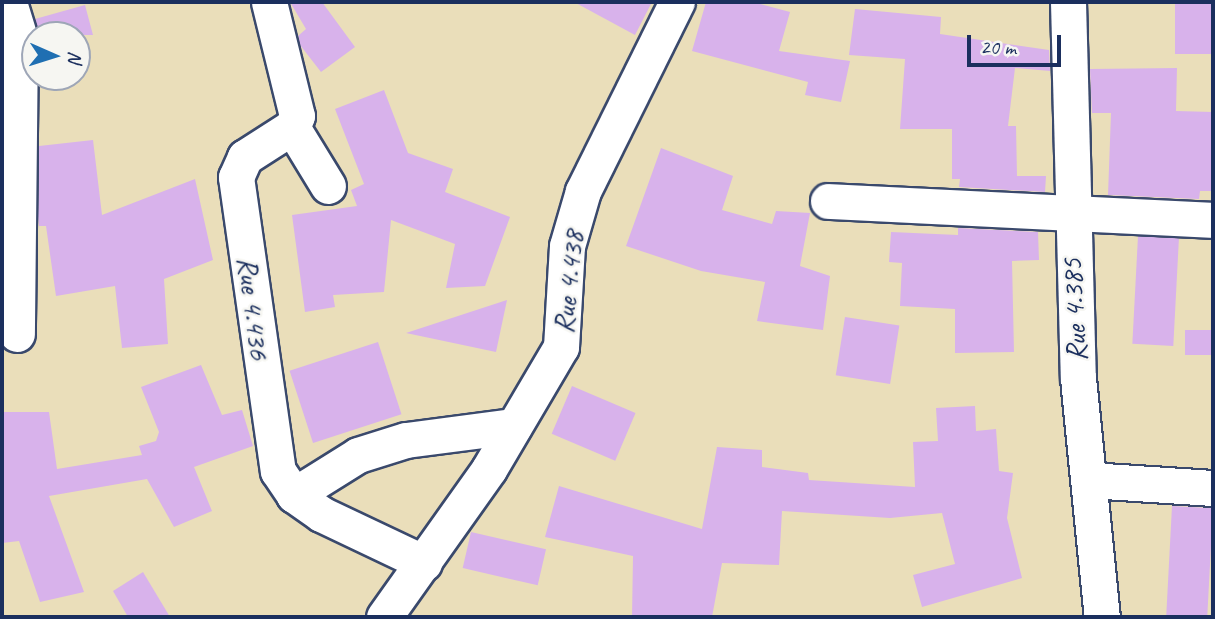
<!DOCTYPE html>
<style>
body{margin:0}
#map{position:relative;width:1215px;height:619px;overflow:hidden;background:#eadeba;font-family:Caveat,sans-serif}
div>[style]{position:absolute}
[style*='--x']{left:calc(var(--x)*1px);top:calc(var(--y)*1px);width:calc(var(--w)*1px);rotate:calc(var(--a)*1deg)}
.building>*{inset:0;background:#d8b2eb;transform-origin:0 0}
.roads{filter:drop-shadow(2px 0 #3a496c) drop-shadow(-2px 0 #3a496c) drop-shadow(0 2px #3a496c) drop-shadow(0 -2px #3a496c)}
.minor>*{height:35px;margin:-17.5px;padding:0 17.5px;transform-origin:17.5px;border-radius:17.5px;background:#fff}
span{translate:-50% -50%;white-space:nowrap;text-align:center;line-height:1.15;-webkit-text-stroke:5px #f6f6f2;paint-order:stroke}
.street-label{font-size:30px;color:#1b2f5e}
.frame{position:absolute;inset:0;border:4px solid #1b2f5e;pointer-events:none}
.north{position:absolute;left:21px;top:21px;width:70px;height:70px;box-sizing:border-box;background:#f6f6f2;border:2px solid #9ea6b7;border-radius:50%;rotate:93deg;font-size:19px;font-weight:700;line-height:28px;text-align:center;color:#1b2f5e}
.north::after{content:'';display:block;margin:auto;width:24px;height:32px;background:#1f6fb2;clip-path:polygon(50% 0,100% 100%,50% 72%,0 100%)}
.scale{position:absolute;left:967px;top:35px;width:94px;height:32px;box-sizing:border-box;border:4px solid #1b2f5e;border-top:0;padding-left:9px;font-size:21px;line-height:24px;white-space:nowrap;color:#1b2f5e;-webkit-text-stroke:5px #f6f6f2;paint-order:stroke}
</style>
<div id="map">
<div class="building">
<i style="clip-path:polygon(290px 2px,322px 2px,355px 47px,321px 72px,300px 45px,298px 36px,306px 29px)"></i>
<i style="clip-path:polygon(574px 2px,652px 2px,635px 35px)"></i>
<i style="clip-path:polygon(706px 2px,753px 2px,790px 12px,779px 51px,850px 61px,841px 102px,805px 95px,808px 82px,692px 51px)"></i>
<i style="left:1175px;top:2px;width:38px;height:52px"></i>
<i style="clip-path:polygon(85px 5px,93px 35px,40px 35px,35px 19px)"></i>
<i style="clip-path:polygon(855px 9px,941px 17px,940px 34px,1049px 50px,1050px 71px,1015px 68px,1008px 126px,1016px 126px,1017px 176px,1046px 176px,1045px 192px,959px 187px,960px 179px,952px 179px,952px 129px,900px 129px,905px 59px,849px 55px)"></i>
<i style="clip-path:polygon(1177px 68px,1176px 111px,1213px 112px,1213px 191px,1200px 191px,1199px 199px,1108px 195px,1111px 113px,1092px 113px,1090px 69px)"></i>
<i style="clip-path:polygon(384px 90px,408px 153px,453px 169px,445px 192px,510px 217px,485px 286px,446px 288px,455px 244px,391px 220px,384px 292px,333px 295px,335px 307px,305px 312px,292px 215px,357px 206px,351px 190px,364px 184px,335px 109px)"></i>
<i style="clip-path:polygon(93px 140px,102px 215px,195px 179px,213px 260px,164px 279px,168px 344px,122px 348px,115px 286px,56px 296px,46px 226px,39px 226px,38px 217px,39px 146px)"></i>
<i style="clip-path:polygon(661px 148px,733px 176px,722px 210px,772px 224px,776px 211px,810px 213px,800px 266px,830px 276px,823px 330px,757px 321px,765px 282px,701px 271px,626px 246px)"></i>
<i style="clip-path:polygon(958px 228px,1038px 232px,1039px 260px,1012px 261px,1014px 352px,955px 353px,955px 309px,900px 306px,902px 263px,889px 262px,891px 232px,958px 235px)"></i>
<i style="left:1138px;top:236px;width:41px;height:108px;rotate:3deg"></i>
<i style="clip-path:polygon(507px 300px,496px 352px,406px 333px)"></i>
<i style="left:845px;top:317px;width:55px;height:59px;rotate:9deg"></i>
<i style="left:1185px;top:330px;width:28px;height:25px"></i>
<i style="left:378px;top:342px;width:76px;height:93px;rotate:72deg"></i>
<i style="clip-path:polygon(201px 365px,222px 415px,242px 410px,253px 446px,194px 467px,212px 511px,174px 527px,147px 479px,49px 496px,84px 592px,40px 602px,19px 541px,2px 543px,2px 412px,49px 412px,57px 469px,142px 455px,139px 446px,156px 441px,159px 432px,141px 387px)"></i>
<i style="left:572px;top:386px;width:69px;height:52px;rotate:23deg"></i>
<i style="clip-path:polygon(975px 406px,976px 431px,996px 429px,999px 471px,1013px 473px,1007px 518px,1022px 578px,922px 607px,913px 575px,955px 564px,942px 513px,890px 518px,782px 511px,779px 565px,722px 563px,712px 617px,632px 617px,633px 556px,545px 537px,559px 486px,702px 529px,717px 447px,762px 450px,762px 467px,808px 473px,809px 480px,915px 487px,913px 442px,938px 441px,936px 408px)"></i>
<i style="left:1172px;top:506px;width:41px;height:111px;rotate:3deg"></i>
<i style="left:471px;top:532px;width:77px;height:37px;rotate:13deg"></i>
<i style="clip-path:polygon(143px 572px,170px 617px,128px 617px,113px 591px)"></i>
</div>
<div class="roads">
<div class="minor">
<i style="--x:9;--y:2;--w:38;--a:73"></i>
<i style="--x:20;--y:38;--w:296;--a:90.6"></i>
<i style="--x:269;--y:2;--w:117;--a:76.2"></i>
<i style="--x:297;--y:116;--w:12;--a:114"></i>
<i style="--x:292;--y:127;--w:56;--a:147.4"></i>
<i style="--x:245;--y:157;--w:22;--a:114"></i>
<i style="--x:236;--y:177;--w:297;--a:81.9"></i>
<i style="--x:278;--y:471;--w:29;--a:56"></i>
<i style="--x:294;--y:495;--w:33;--a:35"></i>
<i style="--x:321;--y:514;--w:114;--a:25.4"></i>
<i style="--x:1068;--y:2;--w:376;--a:88.5"></i>
<i style="--x:1078;--y:378;--w:240;--a:84.3"></i>
<i style="--x:292;--y:127;--w:69;--a:58.6"></i>
<i style="--x:828;--y:201;--w:385;--a:2.8"></i>
<i style="--x:1089;--y:480;--w:124;--a:3.7"></i>
<i style="--x:294;--y:495;--w:75;--a:-32"></i>
<i style="--x:358;--y:455;--w:50;--a:-17.4"></i>
<i style="--x:406;--y:440;--w:109;--a:-7.4"></i>
<i style="--x:384;--y:617;--w:181;--a:-54.6"></i>
<i style="--x:489;--y:469;--w:142;--a:-59.5"></i>
<i style="--x:561;--y:347;--w:101;--a:-86.6"></i>
<i style="--x:567;--y:246;--w:57;--a:-73.8"></i>
<i style="--x:583;--y:191;--w:211;--a:-63.6"></i>
</div>
</div>
<div class="street-label">
<span style="left:568px;top:282px;rotate:-84deg">Rue 4.438</span>
<span style="left:254px;top:308px;rotate:83deg">Rue 4.436</span>
<span style="left:1074px;top:310px;rotate:-93deg">Rue 4.385</span>
</div>
<div class="frame"></div>
<div class="north">N</div>
<div class="scale">20 m</div>
</div>
